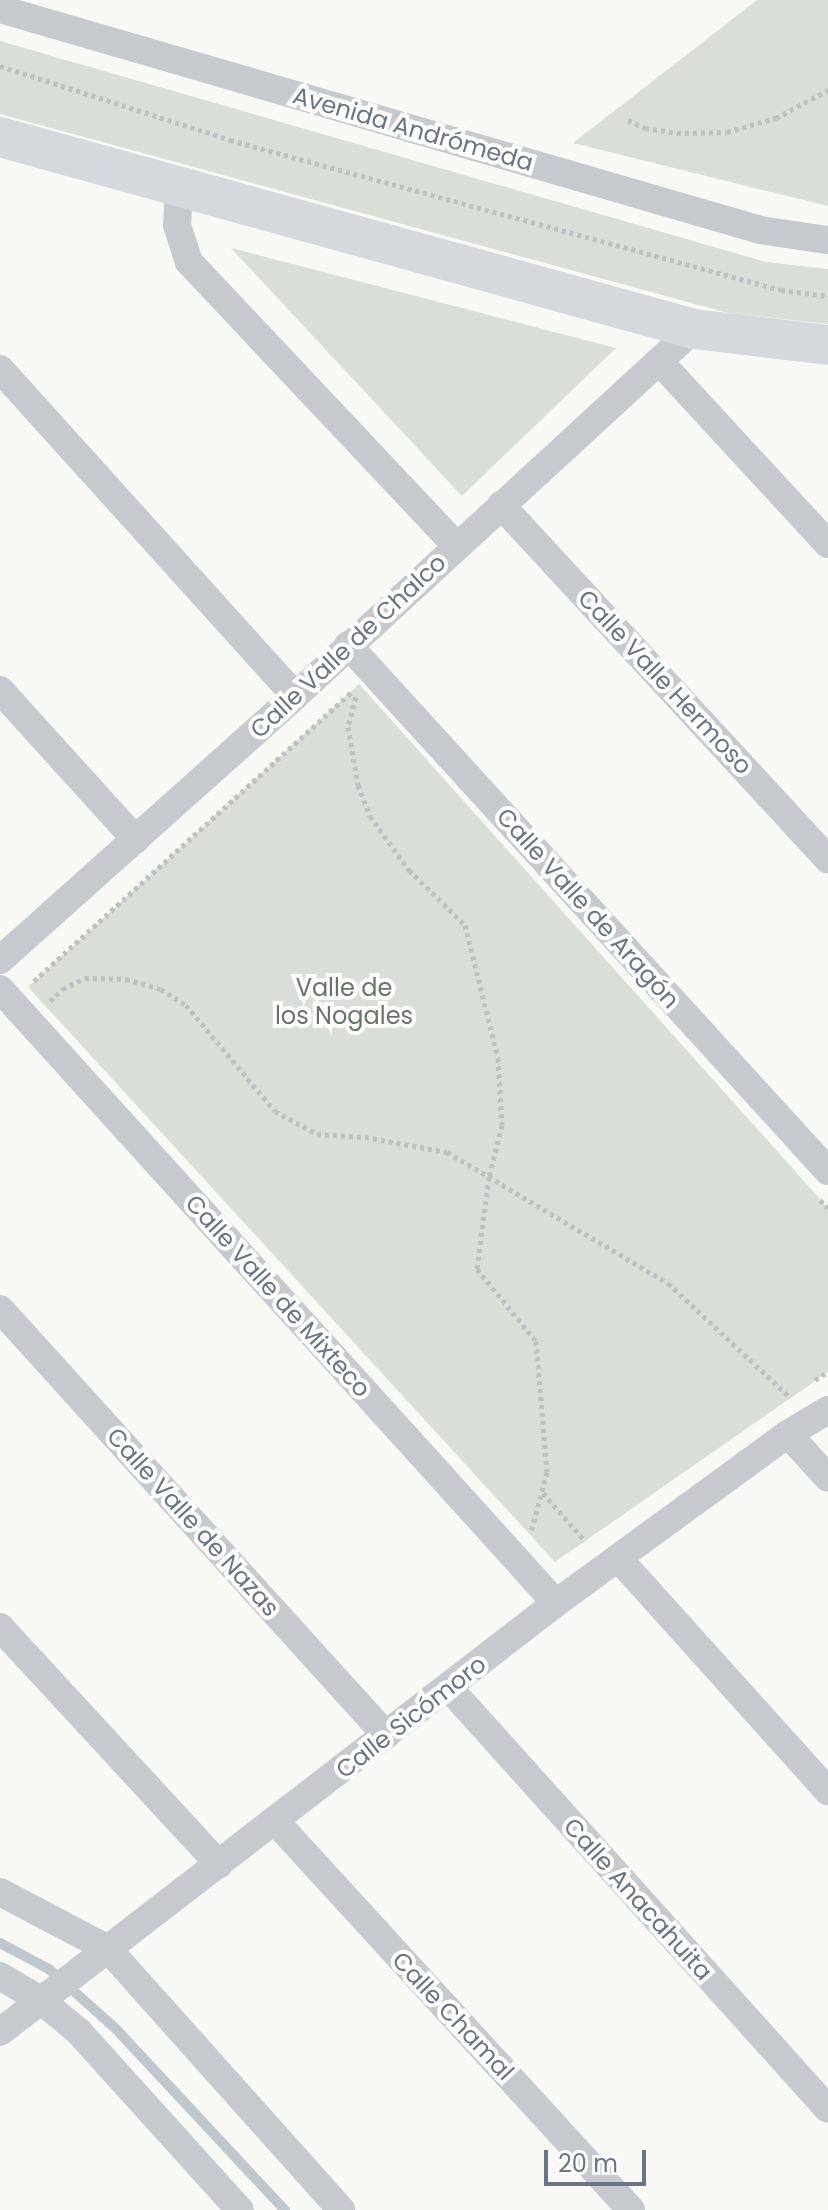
<!DOCTYPE html>
<meta charset="utf-8">
<style>
body{margin:0}
#map{position:relative;width:828px;height:2210px;overflow:hidden;background:#f8f8f5;font-family:Poppins,sans-serif}
div>[style]{position:absolute}
[style*='--x']{left:calc(var(--x)*1px);top:calc(var(--y)*1px);width:calc(var(--w)*1px);rotate:calc(var(--a)*1deg)}
.green>*{inset:0;background:#d9dfd6}
.stream>*{height:10px;margin:-5px;padding:0 5px;transform-origin:5px;border-radius:5px;background:#bec7cc}
.path>*{height:5px;margin-top:-2.5px;transform-origin:0;background:repeating-linear-gradient(90deg,#bec0c2 0 4px,transparent 0 8px)}
.street>*{height:28px;margin:-14px;padding:0 14px;transform-origin:14px;border-radius:14px;background:#c6c9cd}
.secondary>*{height:40px;margin:-20px;padding:0 20px;transform-origin:20px;border-radius:20px;background:#d5d8dd}
span{translate:-50% -50%;white-space:nowrap;text-align:center;line-height:1.15;-webkit-text-stroke:8px #fff;paint-order:stroke}
.street-label{font-size:24px;color:#687586}
.park-label{font-size:24px;color:#657862}
.scale{position:absolute;left:544px;top:2150px;width:102px;height:36px;box-sizing:border-box;border:4px solid #687586;border-top:0;padding-left:10px;font-size:24px;line-height:28px;white-space:nowrap;color:#687586;-webkit-text-stroke:6px #fff;paint-order:stroke}
</style>
<div id="map">
<div class="green">
<i style="clip-path:polygon(757px 0,828px 0,828px 206px,573px 143px)"></i>
<i style="clip-path:polygon(0 41px,766px 262px,828px 269px,828px 324px,728px 313px,0 114px)"></i>
<i style="clip-path:polygon(231px 248px,616px 348px,462px 496px)"></i>
<i style="clip-path:polygon(359px 684px,828px 1208px,828px 1372px,555px 1562px,28px 987px)"></i>
</div>
<div class="stream">
<i style="--x:0;--y:1943;--w:55;--a:28"></i>
<i style="--x:49;--y:1969;--w:90;--a:41.8"></i>
<i style="--x:116;--y:2029;--w:248;--a:47"></i>
</div>
<div class="path">
<i style="--x:0;--y:66;--w:242;--a:17.8"></i>
<i style="--x:230;--y:140;--w:571;--a:15.23"></i>
<i style="--x:781;--y:290;--w:47;--a:7.3"></i>
<i style="--x:628;--y:120;--w:19;--a:25"></i>
<i style="--x:645;--y:128;--w:32;--a:9"></i>
<i style="--x:677;--y:133;--w:50;--a:-1.1"></i>
<i style="--x:727;--y:132;--w:51;--a:-15.9"></i>
<i style="--x:776;--y:118;--w:59;--a:-28.3"></i>
<i style="--x:356;--y:697;--w:31;--a:105"></i>
<i style="--x:348;--y:727;--w:59;--a:80.2"></i>
<i style="--x:358;--y:785;--w:33;--a:69"></i>
<i style="--x:370;--y:816;--w:67;--a:54.2"></i>
<i style="--x:409;--y:870;--w:78;--a:44.5"></i>
<i style="--x:465;--y:925;--w:137;--a:76.1"></i>
<i style="--x:498;--y:1058;--w:67;--a:86.6"></i>
<i style="--x:502;--y:1125;--w:54;--a:104"></i>
<i style="--x:489;--y:1177;--w:93;--a:97.4"></i>
<i style="--x:477;--y:1269;--w:93;--a:50.7"></i>
<i style="--x:536;--y:1341;--w:131;--a:85.2"></i>
<i style="--x:547;--y:1472;--w:62;--a:104.9"></i>
<i style="--x:34;--y:981;--w:430;--a:-42.3"></i>
<i style="--x:50;--y:1001;--w:18;--a:-43"></i>
<i style="--x:63;--y:989;--w:25;--a:-27"></i>
<i style="--x:85;--y:978;--w:41;--a:1.4"></i>
<i style="--x:126;--y:979;--w:36;--a:16"></i>
<i style="--x:161;--y:989;--w:30;--a:33"></i>
<i style="--x:186;--y:1005;--w:138;--a:50"></i>
<i style="--x:275;--y:1111;--w:48;--a:28.7"></i>
<i style="--x:317;--y:1134;--w:48;--a:3.6"></i>
<i style="--x:365;--y:1137;--w:83;--a:10.4"></i>
<i style="--x:447;--y:1152;--w:257;--a:30.7"></i>
<i style="--x:668;--y:1283;--w:167;--a:43.1"></i>
<i style="--x:820;--y:1200;--w:11;--a:45"></i>
<i style="--x:815;--y:1380;--w:15;--a:-32"></i>
<i style="--x:543;--y:1493;--w:64;--a:48.8"></i>
</div>
<div class="street">
<i style="--x:0;--y:9;--w:791;--a:16.21"></i>
<i style="--x:760;--y:230;--w:69;--a:8.4"></i>
<i style="--x:179;--y:188;--w:37;--a:93"></i>
<i style="--x:177;--y:225;--w:39;--a:72"></i>
<i style="--x:189;--y:262;--w:389;--a:46.7"></i>
<i style="--x:659;--y:361;--w:249;--a:47.3"></i>
<i style="--x:0;--y:369;--w:440;--a:47.9"></i>
<i style="--x:501;--y:505;--w:482;--a:47.3"></i>
<i style="--x:348;--y:645;--w:712;--a:47.62"></i>
<i style="--x:0;--y:690;--w:202;--a:47.8"></i>
<i style="--x:0;--y:960;--w:396;--a:-41.8"></i>
<i style="--x:295;--y:696;--w:542;--a:-42.61"></i>
<i style="--x:0;--y:989;--w:828;--a:47.84"></i>
<i style="--x:0;--y:1309;--w:575;--a:47.82"></i>
<i style="--x:788;--y:1434;--w:59;--a:47.7"></i>
<i style="--x:618;--y:1558;--w:314;--a:48"></i>
<i style="--x:0;--y:1627;--w:323;--a:47.3"></i>
<i style="--x:449;--y:1688;--w:566;--a:48.01"></i>
<i style="--x:276;--y:1822;--w:526;--a:47.54"></i>
<i style="--x:0;--y:1892;--w:122;--a:27.8"></i>
<i style="--x:108;--y:1949;--w:350;--a:48.2"></i>
<i style="--x:0;--y:1976;--w:49;--a:30.8"></i>
<i style="--x:42;--y:2001;--w:48;--a:40"></i>
<i style="--x:79;--y:2032;--w:240;--a:47.9"></i>
<i style="--x:0;--y:2032;--w:702;--a:-37.65"></i>
<i style="--x:556;--y:1603;--w:287;--a:-36.1"></i>
<i style="--x:788;--y:1434;--w:47;--a:-31"></i>
</div>
<div class="secondary">
<i style="--x:0;--y:137;--w:720;--a:15.46"></i>
<i style="--x:694;--y:329;--w:135;--a:6.8"></i>
</div>
<div class="street-label">
<span style="left:413px;top:129px;rotate:16deg">Avenida Andrómeda</span>
<span style="left:348px;top:646px;rotate:-43deg">Calle Valle de Chalco</span>
<span style="left:665px;top:682px;rotate:47deg">Calle Valle Hermoso</span>
<span style="left:588px;top:908px;rotate:48deg">Calle Valle de Aragón</span>
<span style="left:278px;top:1296px;rotate:48deg">Calle Valle de Mixteco</span>
<span style="left:193px;top:1522px;rotate:48deg">Calle Valle de Nazas</span>
<span style="left:411px;top:1717px;rotate:-38deg">Calle Sicómoro</span>
<span style="left:638px;top:1899px;rotate:48deg">Calle Anacahuita</span>
<span style="left:453px;top:2016px;rotate:47deg">Calle Chamal</span>
</div>
<div class="park-label">
<span style="left:344px;top:1002px">Valle de<br>los Nogales</span>
</div>
<div class="scale">20 m</div>
</div>
